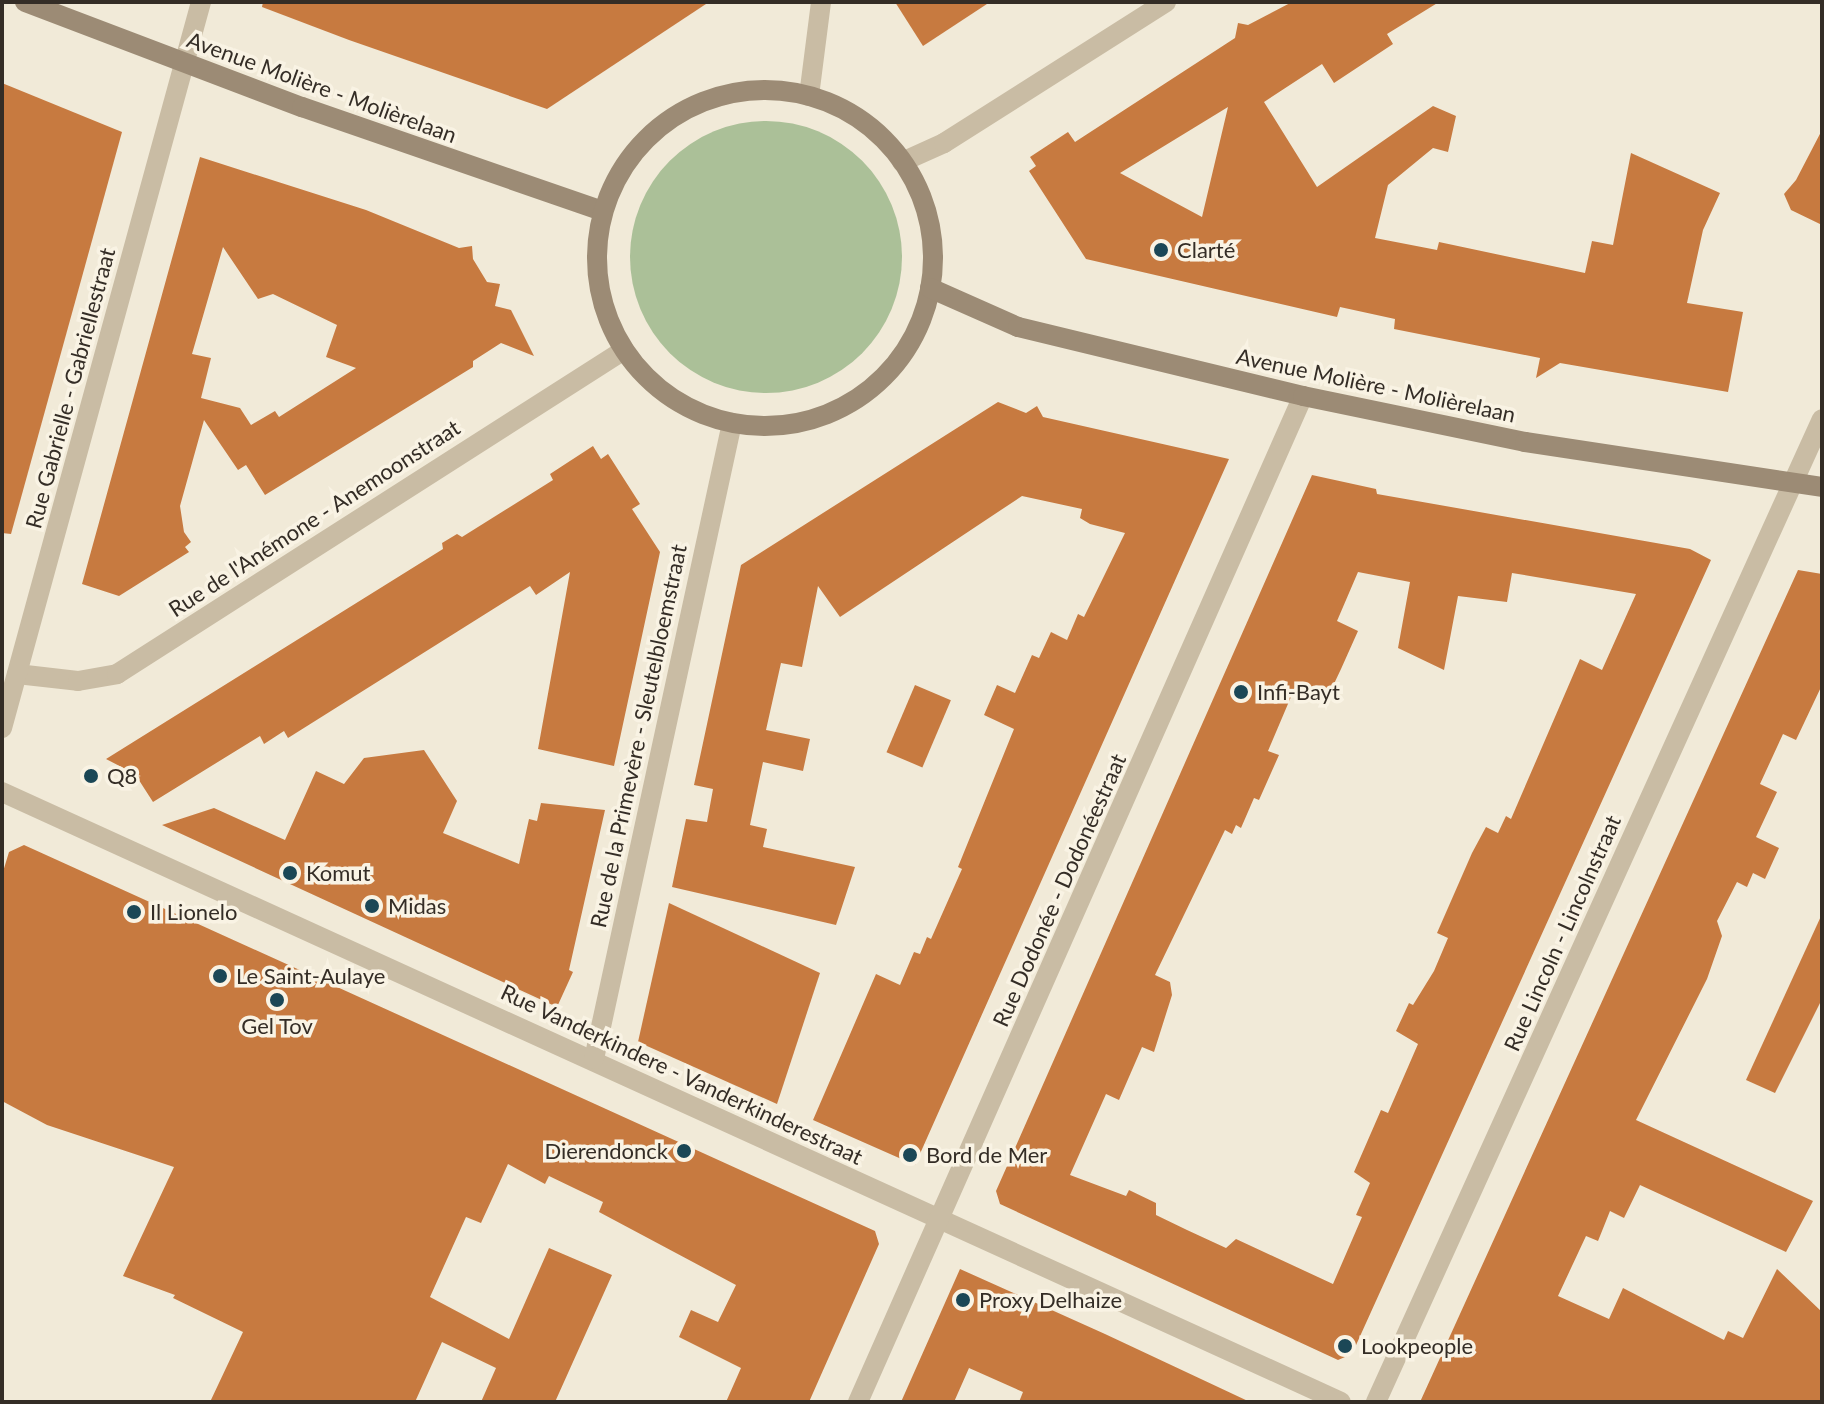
<!DOCTYPE html>
<meta charset="utf-8">
<style>
body{margin:0}
#map{position:relative;width:1824px;height:1404px;overflow:hidden;background:#f1ead8;font-family:Lato,sans-serif}
div>[style]{position:absolute}
[style*='--x']{left:calc(var(--x)*1px);top:calc(var(--y)*1px);width:calc(var(--w)*1px);rotate:calc(var(--a)*1deg)}
.green>*{inset:0;background:#abc098}
.round{border-radius:50%}
.building>*{inset:0;background:#c77a40;transform-origin:0 0}
.street>*{height:20px;margin:-10px;padding:0 10px;transform-origin:10px;border-radius:10px;background:#c9bca4}
.secondary>*{height:20px;margin:-10px;padding:0 10px;transform-origin:10px;border-radius:10px;background:#9c8b75}
.secondary>.ring{margin:-10px;padding:0;box-sizing:content-box;background:none;border:20px solid #9c8b75;border-radius:50%}
.dots>*{width:22px;height:22px;translate:-50% -50%;box-sizing:border-box;border:4px solid #f9f3e4;border-radius:50%}
span{translate:-50% -50%;white-space:nowrap;text-align:center;line-height:1.15;-webkit-text-stroke:7px #f9f3e4;paint-order:stroke}
.street-label{font-size:22px;color:#342d26}
.poi-label{font-size:22px;color:#342d26}
.left{translate:0 -50%;text-align:left}
.right{translate:-100% -50%;text-align:right}
.frame{position:absolute;inset:0;border:4px solid #342d26;pointer-events:none}
</style>
<div id="map">
<div class="green">
<i class="round" style="left:630px;top:121px;width:272px;height:272px"></i>
</div>
<div class="building">
<i style="clip-path:polygon(263px 2px,709px 2px,547px 109px,349px 40px,262px 7px)"></i>
<i style="clip-path:polygon(895px 2px,990px 2px,923px 46px)"></i>
<i style="clip-path:polygon(evenodd,1292px 2px,1439px 2px,1387px 34px,1393px 44px,1334px 83px,1322px 64px,1264px 102px,1317px 187px,1433px 106px,1456px 116px,1448px 152px,1433px 148px,1388px 185px,1375px 238px,1437px 250px,1439px 242px,1585px 273px,1592px 241px,1613px 245px,1631px 153px,1720px 193px,1703px 230px,1687px 303px,1743px 312px,1728px 392px,1560px 363px,1536px 378px,1540px 358px,1394px 329px,1395px 319px,1340px 307px,1337px 317px,1086px 259px,1029px 171px,1036px 166px,1030px 157px,1068px 132px,1075px 142px,1235px 38px,1238px 23px,1248px 25px,1292px 2px,1228px 107px,1202px 217px,1120px 173px,1228px 107px)"></i>
<i style="clip-path:polygon(2px 83px,122px 132px,11px 534px,2px 533px)"></i>
<i style="clip-path:polygon(1822px 130px,1822px 225px,1791px 210px,1784px 194px,1796px 180px)"></i>
<i style="clip-path:polygon(evenodd,200px 157px,366px 210px,459px 248px,472px 246px,473px 259px,487px 282px,500px 284px,495px 306px,511px 310px,534px 356px,501px 343px,473px 361px,473px 367px,265px 495px,246px 465px,238px 470px,204px 420px,180px 506px,184px 532px,191px 542px,185px 547px,189px 552px,119px 596px,82px 584px,200px 157px,223px 247px,258px 299px,273px 294px,337px 325px,326px 357px,356px 368px,279px 417px,275px 411px,251px 425px,240px 408px,201px 398px,211px 358px,192px 354px,223px 247px)"></i>
<i style="clip-path:polygon(998px 402px,1026px 413px,1037px 406px,1043px 417px,1229px 459px,915px 1165px,813px 1120px,876px 974px,900px 985px,914px 952px,920px 954px,927px 937px,931px 939px,962px 869px,958px 867px,1014px 729px,984px 715px,997px 685px,1015px 693px,1032px 655px,1039px 658px,1051px 632px,1067px 640px,1078px 614px,1084px 617px,1125px 533px,1090px 524px,1080px 518px,1082px 509px,1022px 496px,840px 617px,818px 586px,802px 667px,781px 663px,766px 730px,810px 739px,803px 771px,763px 762px,750px 825px,767px 829px,763px 847px,855px 867px,836px 925px,672px 887px,686px 819px,707px 822px,713px 789px,694px 785px,741px 565px)"></i>
<i style="clip-path:polygon(593px 446px,601px 459px,608px 454px,640px 504px,632px 509px,660px 552px,614px 766px,538px 749px,570px 572px,536px 595px,530px 586px,288px 738px,284px 731px,264px 744px,260px 736px,153px 802px,135px 774px,106px 759px,443px 549px,442px 543px,457px 534px,462px 537px,553px 480px,550px 474px)"></i>
<i style="clip-path:polygon(evenodd,1312px 475px,1376px 489px,1377px 494px,1690px 549px,1711px 560px,1352px 1354px,1338px 1360px,1000px 1204px,996px 1191px,1312px 475px,1358px 572px,1410px 582px,1398px 648px,1444px 670px,1458px 596px,1507px 602px,1512px 573px,1636px 594px,1602px 670px,1580px 659px,1511px 819px,1506px 816px,1498px 833px,1486px 827px,1472px 853px,1437px 933px,1448px 938px,1434px 971px,1413px 1005px,1409px 1003px,1396px 1031px,1418px 1044px,1388px 1113px,1381px 1110px,1354px 1172px,1370px 1183px,1356px 1215px,1362px 1217px,1333px 1284px,1236px 1239px,1226px 1248px,1187px 1230px,1156px 1215px,1156px 1203px,1129px 1190px,1126px 1196px,1070px 1175px,1106px 1094px,1119px 1100px,1142px 1047px,1154px 1052px,1172px 995px,1170px 982px,1155px 975px,1225px 830px,1232px 834px,1236px 825px,1241px 828px,1254px 798px,1259px 800px,1279px 755px,1268px 751px,1296px 685px,1314px 693px,1332px 688px,1341px 669px,1358px 631px,1337px 621px,1358px 572px)"></i>
<i style="clip-path:polygon(1798px 570px,1822px 574px,1822px 685px,1796px 740px,1783px 734px,1760px 784px,1777px 792px,1756px 837px,1779px 848px,1765px 879px,1753px 873px,1747px 887px,1737px 882px,1717px 921px,1722px 936px,1707px 979px,1636px 1120px,1813px 1201px,1786px 1252px,1640px 1185px,1624px 1218px,1610px 1211px,1598px 1241px,1586px 1236px,1558px 1296px,1609px 1319px,1623px 1288px,1724px 1340px,1728px 1331px,1743px 1338px,1777px 1269px,1822px 1312px,1822px 1402px,1420px 1402px)"></i>
<i style="left:915px;top:685px;width:39px;height:73px;rotate:23deg"></i>
<i style="clip-path:polygon(424px 750px,457px 801px,443px 833px,519px 864px,529px 819px,537px 821px,541px 803px,605px 810px,569px 970px,573px 972px,557px 1007px,162px 825px,214px 808px,285px 840px,316px 771px,344px 784px,364px 758px)"></i>
<i style="clip-path:polygon(24px 845px,875px 1231px,879px 1244px,809px 1402px,726px 1402px,741px 1368px,679px 1337px,691px 1310px,718px 1322px,736px 1285px,599px 1212px,603px 1202px,549px 1176px,545px 1184px,508px 1164px,481px 1223px,466px 1217px,430px 1297px,509px 1339px,549px 1248px,612px 1275px,555px 1402px,481px 1402px,496px 1368px,442px 1342px,415px 1402px,210px 1402px,243px 1332px,173px 1298px,175px 1295px,123px 1276px,174px 1167px,47px 1125px,2px 1101px,2px 875px,9px 852px)"></i>
<i style="clip-path:polygon(669px 903px,820px 973px,777px 1104px,638px 1042px)"></i>
<i style="clip-path:polygon(1822px 914px,1822px 999px,1775px 1093px,1746px 1080px)"></i>
<i style="clip-path:polygon(960px 1269px,1105px 1334px,1250px 1402px,1019px 1402px,1023px 1392px,969px 1368px,954px 1402px,901px 1402px)"></i>
</div>
<div class="street">
<i style="--x:809;--y:96;--w:95;--a:-82.7"></i>
<i style="--x:902;--y:162;--w:46;--a:-24.3"></i>
<i style="--x:944;--y:143;--w:263;--a:-32.4"></i>
<i style="--x:17;--y:674;--w:61;--a:6.5"></i>
<i style="--x:78;--y:681;--w:40;--a:-10"></i>
<i style="--x:117;--y:674;--w:602;--a:-32.58"></i>
<i style="--x:2;--y:728;--w:753;--a:-74.67"></i>
<i style="--x:2;--y:792;--w:1471;--a:24.49"></i>
<i style="--x:594;--y:1059;--w:651;--a:-77.76"></i>
<i style="--x:858;--y:1402;--w:1100;--a:-66.14"></i>
<i style="--x:1376;--y:1402;--w:1079;--a:-65.6"></i>
</div>
<div class="secondary">
<i style="--x:25;--y:2;--w:296;--a:20.8"></i>
<i style="--x:302;--y:107;--w:318;--a:19.1"></i>
<i class="ring" style="left:597px;top:90px;width:316px;height:316px"></i>
<i style="--x:930;--y:288;--w:96;--a:23.9"></i>
<i style="--x:1018;--y:327;--w:293;--a:13.6"></i>
<i style="--x:1303;--y:396;--w:227;--a:11.7"></i>
<i style="--x:1525;--y:442;--w:300;--a:8.6"></i>
</div>
<div class="dots">
<i style="left:1161px;top:250px;background:#1b4756"></i>
<i style="left:1241px;top:692px;background:#1b4756"></i>
<i style="left:91px;top:776px;background:#1b4756"></i>
<i style="left:290px;top:873px;background:#1b4756"></i>
<i style="left:372px;top:906px;background:#1b4756"></i>
<i style="left:134px;top:912px;background:#1b4756"></i>
<i style="left:220px;top:976px;background:#1b4756"></i>
<i style="left:277px;top:1000px;background:#1b4756"></i>
<i style="left:684px;top:1151px;background:#1b4756"></i>
<i style="left:910px;top:1155px;background:#1b4756"></i>
<i style="left:963px;top:1300px;background:#1b4756"></i>
<i style="left:1345px;top:1346px;background:#1b4756"></i>
</div>
<div class="street-label">
<span style="left:322px;top:87px;rotate:20deg">Avenue Molière - Molièrelaan</span>
<span style="left:1376px;top:385px;rotate:12deg">Avenue Molière - Molièrelaan</span>
<span style="left:70px;top:388px;rotate:-75deg">Rue Gabrielle - Gabriellestraat</span>
<span style="left:314px;top:518px;rotate:-33deg">Rue de l'Anémone - Anemoonstraat</span>
<span style="left:638px;top:736px;rotate:-78deg">Rue de la Primevère - Sleutelbloemstraat</span>
<span style="left:1059px;top:890px;rotate:-66deg">Rue Dodonée - Dodonéestraat</span>
<span style="left:1562px;top:933px;rotate:-66deg">Rue Lincoln - Lincolnstraat</span>
<span style="left:682px;top:1074px;rotate:25deg">Rue Vanderkindere - Vanderkinderestraat</span>
</div>
<div class="poi-label">
<span class="left" style="left:1177px;top:250px">Clarté</span>
<span class="left" style="left:1257px;top:692px">Infi-Bayt</span>
<span class="left" style="left:107px;top:776px">Q8</span>
<span class="left" style="left:306px;top:873px">Komut</span>
<span class="left" style="left:388px;top:906px">Midas</span>
<span class="left" style="left:150px;top:912px">Il Lionelo</span>
<span class="left" style="left:236px;top:976px">Le Saint-Aulaye</span>
<span style="left:277px;top:1026px">Gel Tov</span>
<span class="right" style="left:668px;top:1151px">Dierendonck</span>
<span class="left" style="left:926px;top:1155px">Bord de Mer</span>
<span class="left" style="left:979px;top:1300px">Proxy Delhaize</span>
<span class="left" style="left:1361px;top:1346px">Lookpeople</span>
</div>
<div class="frame"></div>
</div>
